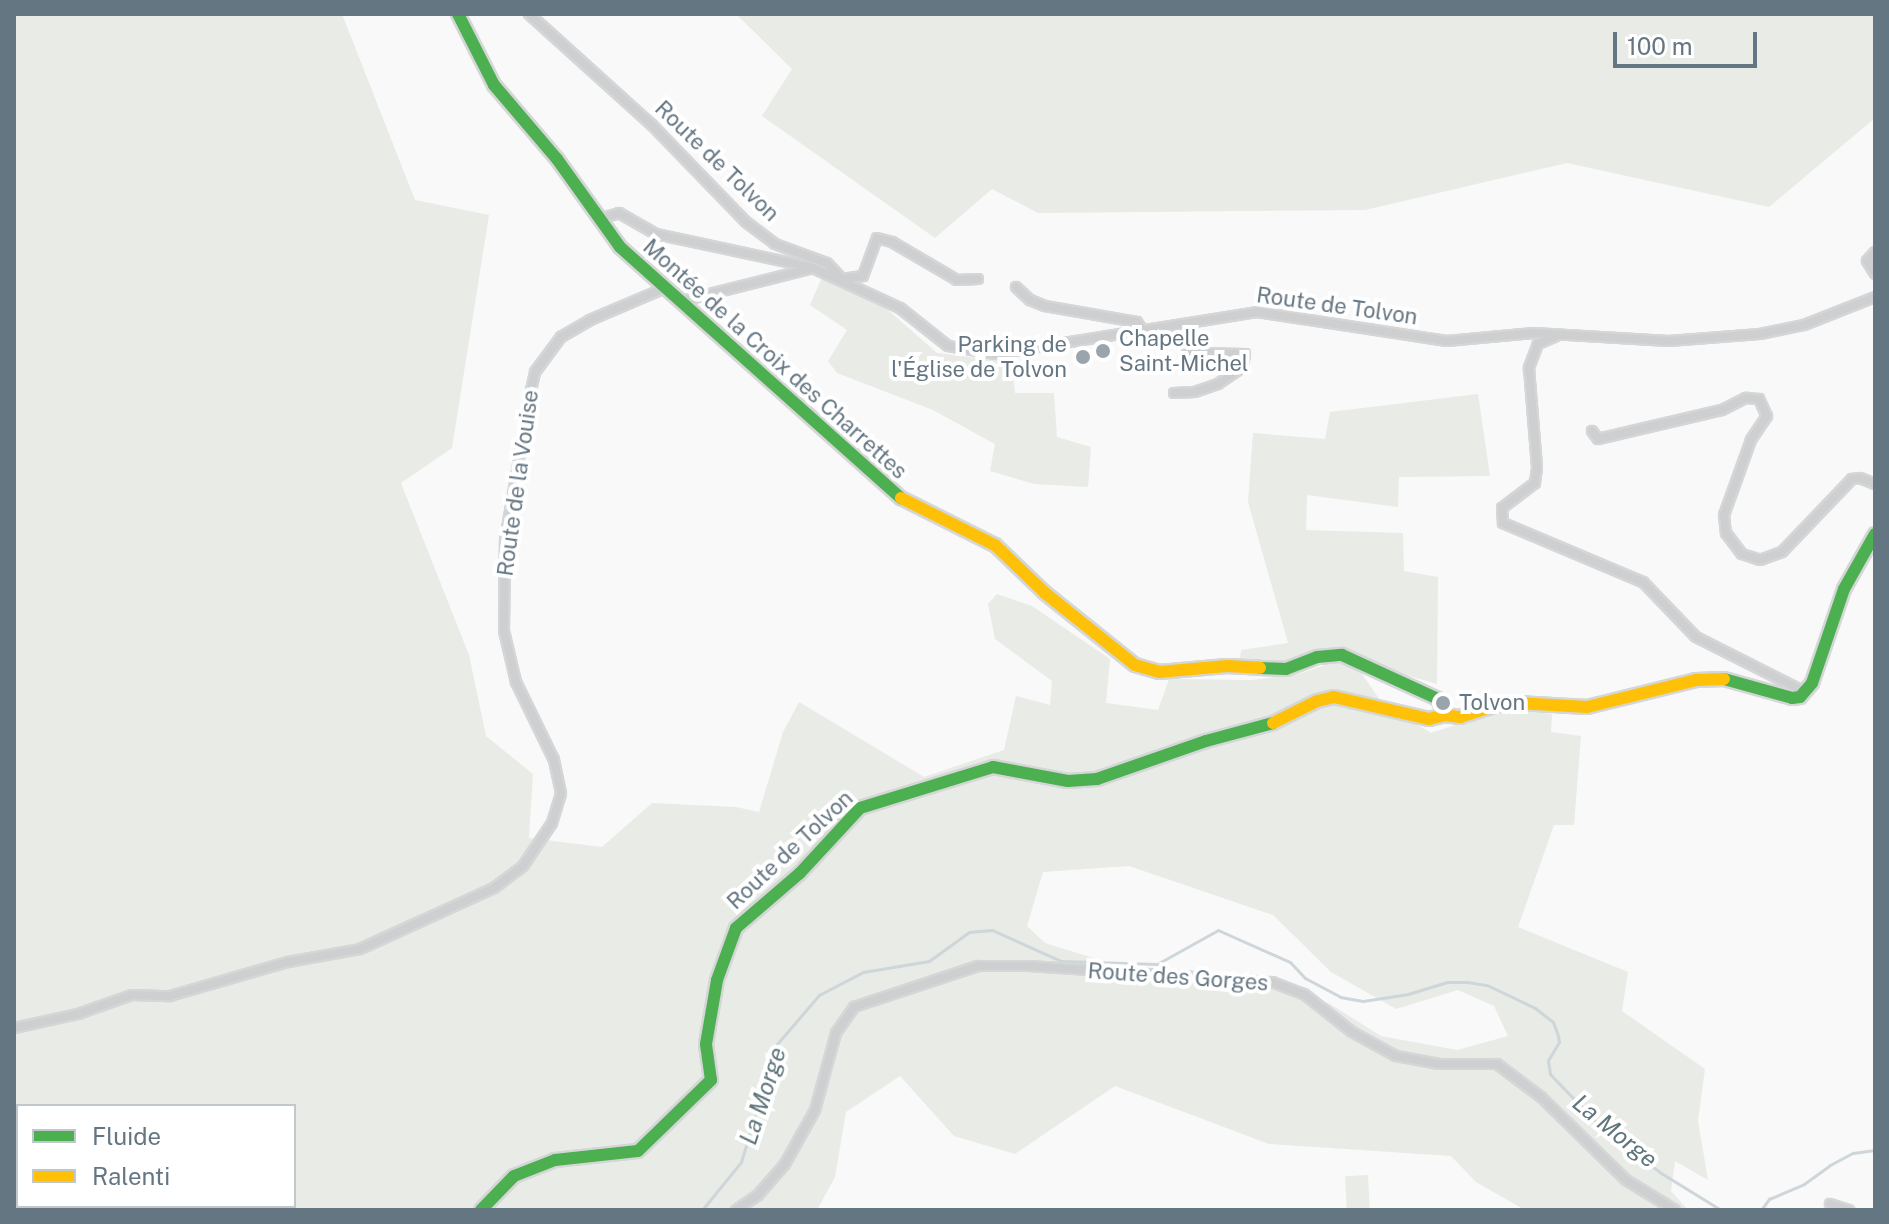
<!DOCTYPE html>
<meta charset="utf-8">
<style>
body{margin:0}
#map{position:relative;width:1889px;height:1224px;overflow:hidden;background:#f9f9f9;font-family:"Public Sans",sans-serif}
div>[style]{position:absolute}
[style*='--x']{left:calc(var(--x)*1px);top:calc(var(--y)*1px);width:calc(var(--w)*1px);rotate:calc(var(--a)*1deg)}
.green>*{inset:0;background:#e8ebe6;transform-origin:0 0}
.stream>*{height:3px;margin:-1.5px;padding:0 1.5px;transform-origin:1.5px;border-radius:1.5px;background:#ced6d9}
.roads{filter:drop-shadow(2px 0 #d5d6d7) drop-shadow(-2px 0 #d5d6d7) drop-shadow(0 2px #d5d6d7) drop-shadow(0 -2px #d5d6d7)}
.street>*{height:8px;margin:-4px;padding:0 4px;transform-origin:4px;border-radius:4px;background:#cecfd0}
.fast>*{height:12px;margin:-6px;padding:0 6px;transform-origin:6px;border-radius:6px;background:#4caf50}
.slow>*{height:12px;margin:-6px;padding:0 6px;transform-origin:6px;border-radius:6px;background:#ffc107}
.dots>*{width:22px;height:22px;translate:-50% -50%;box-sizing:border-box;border:4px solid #fff;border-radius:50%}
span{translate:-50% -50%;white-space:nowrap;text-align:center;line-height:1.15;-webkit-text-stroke:8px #fff;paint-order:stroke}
.street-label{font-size:22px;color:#657683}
.poi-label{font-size:22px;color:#657683}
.left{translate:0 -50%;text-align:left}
.right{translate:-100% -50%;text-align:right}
.water-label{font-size:24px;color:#60757c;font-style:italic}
.frame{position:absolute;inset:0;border:16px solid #657683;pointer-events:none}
.legend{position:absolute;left:16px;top:1104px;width:280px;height:104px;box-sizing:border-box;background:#fff;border:2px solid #c1c8cd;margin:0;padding:10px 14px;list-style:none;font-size:24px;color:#657683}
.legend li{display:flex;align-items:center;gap:16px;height:40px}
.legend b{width:40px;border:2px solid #c1c8cd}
.scale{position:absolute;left:1613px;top:32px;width:144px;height:36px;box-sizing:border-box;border:4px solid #657683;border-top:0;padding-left:10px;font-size:24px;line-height:28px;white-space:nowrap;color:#657683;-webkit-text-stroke:6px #fff;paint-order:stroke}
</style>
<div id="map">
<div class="green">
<i style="clip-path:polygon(evenodd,14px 14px,342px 14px,415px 200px,489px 215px,452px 448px,401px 483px,469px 655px,486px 736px,533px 774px,529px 838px,602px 847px,652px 803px,736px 807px,759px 812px,783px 732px,799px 702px,924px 777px,1004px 750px,1016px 696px,1050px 705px,1052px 681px,995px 639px,988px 604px,997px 594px,1032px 606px,1110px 659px,1106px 703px,1158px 710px,1169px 679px,1252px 680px,1299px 674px,1336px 661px,1360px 671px,1382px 703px,1431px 733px,1507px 708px,1552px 714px,1551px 732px,1581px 736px,1574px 825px,1554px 825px,1518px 927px,1628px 972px,1622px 1011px,1705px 1069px,1698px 1121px,1708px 1180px,1675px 1161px,1671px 1191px,1688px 1210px,1525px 1210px,1476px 1182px,1451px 1156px,1269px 1144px,1115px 1086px,1015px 1154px,954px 1136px,900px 1076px,846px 1112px,835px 1177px,817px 1210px,14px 1210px,14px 14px,1129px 866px,1273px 915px,1331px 972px,1396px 1009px,1458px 990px,1494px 1006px,1508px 1036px,1457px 1050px,1381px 1036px,1330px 1004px,1252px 973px,1129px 969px,1045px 943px,1027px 926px,1043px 872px,1129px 866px,14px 14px,18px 1106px,294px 1106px,294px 1206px,18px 1206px,18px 1106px)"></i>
<i style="clip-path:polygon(736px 14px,1875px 14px,1875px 118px,1769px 207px,1567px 163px,1365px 210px,1038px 213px,992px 189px,935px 238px,762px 116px,792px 69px)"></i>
<i style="clip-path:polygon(830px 259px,937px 353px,978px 358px,1011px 357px,1015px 393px,1054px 393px,1057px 437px,1091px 447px,1088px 487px,1034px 484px,990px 471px,995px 444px,933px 410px,837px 373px,828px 361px,847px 330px,810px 305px)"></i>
<i style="clip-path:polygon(1478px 394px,1490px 476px,1399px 477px,1398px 507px,1307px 495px,1306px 530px,1403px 533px,1404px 571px,1438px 577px,1437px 684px,1399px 673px,1340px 648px,1284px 663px,1240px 661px,1241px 650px,1288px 643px,1248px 502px,1253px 433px,1325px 439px,1330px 412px)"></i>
<i style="left:1368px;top:1175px;width:35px;height:23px;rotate:87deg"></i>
</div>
<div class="stream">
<i style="--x:702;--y:1210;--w:62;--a:-50.9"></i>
<i style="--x:741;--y:1162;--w:123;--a:-73"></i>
<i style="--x:777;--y:1044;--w:65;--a:-49.4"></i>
<i style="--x:819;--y:995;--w:50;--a:-27.6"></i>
<i style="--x:863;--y:972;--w:67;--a:-9.5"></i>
<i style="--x:929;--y:961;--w:49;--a:-35.9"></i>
<i style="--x:969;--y:932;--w:23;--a:-5"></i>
<i style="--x:992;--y:930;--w:76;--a:24.2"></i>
<i style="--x:1061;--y:961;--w:96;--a:1.8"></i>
<i style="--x:1157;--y:964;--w:70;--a:-29.1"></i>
<i style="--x:1218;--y:930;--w:79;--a:24"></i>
<i style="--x:1290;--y:962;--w:22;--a:47"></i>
<i style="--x:1305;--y:978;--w:40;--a:28"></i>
<i style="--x:1340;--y:997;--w:23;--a:10"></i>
<i style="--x:1363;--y:1001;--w:46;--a:-8.8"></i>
<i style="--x:1408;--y:994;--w:41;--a:-17.1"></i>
<i style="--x:1447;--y:982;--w:20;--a:0"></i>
<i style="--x:1467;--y:982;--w:20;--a:9"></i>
<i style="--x:1487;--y:985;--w:53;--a:25.6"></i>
<i style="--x:1535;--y:1008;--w:23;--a:38"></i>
<i style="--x:1553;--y:1022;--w:15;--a:70"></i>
<i style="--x:1558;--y:1036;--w:6;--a:81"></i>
<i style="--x:1559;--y:1042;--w:21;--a:121"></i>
<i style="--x:1548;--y:1060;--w:14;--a:82"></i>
<i style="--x:1550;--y:1074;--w:69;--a:46.2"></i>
<i style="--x:1598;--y:1124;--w:80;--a:37.9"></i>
<i style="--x:1661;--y:1173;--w:70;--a:31.7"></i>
<i style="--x:1761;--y:1210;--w:14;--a:-54"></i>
<i style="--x:1769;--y:1199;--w:38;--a:-23"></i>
<i style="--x:1804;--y:1184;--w:32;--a:-36"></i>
<i style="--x:1830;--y:1165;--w:26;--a:-28"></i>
<i style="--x:1853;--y:1153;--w:22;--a:-8"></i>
</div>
<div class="roads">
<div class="street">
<i style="--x:529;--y:14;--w:166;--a:42.1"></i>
<i style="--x:652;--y:125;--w:135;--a:45.9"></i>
<i style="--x:746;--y:222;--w:36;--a:37"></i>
<i style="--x:775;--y:244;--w:55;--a:20.1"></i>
<i style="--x:827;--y:263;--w:22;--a:47"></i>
<i style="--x:602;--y:218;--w:18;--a:-16"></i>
<i style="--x:619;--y:213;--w:43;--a:29.6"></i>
<i style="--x:656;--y:234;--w:157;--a:12.1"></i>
<i style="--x:1875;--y:252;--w:12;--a:132"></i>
<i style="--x:1867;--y:261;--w:15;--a:58"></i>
<i style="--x:842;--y:279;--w:21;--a:-8"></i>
<i style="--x:863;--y:276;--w:40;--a:-69.8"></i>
<i style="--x:877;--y:238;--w:16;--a:15"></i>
<i style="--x:892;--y:242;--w:75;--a:30.3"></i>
<i style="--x:957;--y:280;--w:21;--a:-3"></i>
<i style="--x:1016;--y:287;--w:19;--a:43"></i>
<i style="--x:1030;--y:300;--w:16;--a:22"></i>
<i style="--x:1045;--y:306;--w:93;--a:9.9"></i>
<i style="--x:1137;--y:322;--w:11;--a:56"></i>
<i style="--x:682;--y:301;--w:135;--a:-14.1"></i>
<i style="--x:813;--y:268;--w:96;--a:24.7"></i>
<i style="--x:900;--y:308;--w:61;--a:38.4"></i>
<i style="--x:948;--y:346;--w:48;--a:9.7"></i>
<i style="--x:995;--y:354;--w:265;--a:-9.1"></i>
<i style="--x:1257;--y:312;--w:192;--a:8.7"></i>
<i style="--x:1447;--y:341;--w:87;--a:-5.3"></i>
<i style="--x:1534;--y:333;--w:135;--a:3.4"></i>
<i style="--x:1669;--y:341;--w:91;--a:-4.4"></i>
<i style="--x:1760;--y:334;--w:45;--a:-11.6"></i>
<i style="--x:1804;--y:325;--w:76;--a:-21.5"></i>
<i style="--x:1154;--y:329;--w:32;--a:24"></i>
<i style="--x:1183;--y:342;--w:14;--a:51"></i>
<i style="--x:1192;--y:353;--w:53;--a:1.1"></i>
<i style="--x:1245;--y:354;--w:13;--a:99"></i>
<i style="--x:1243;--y:367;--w:30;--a:146"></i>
<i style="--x:1218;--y:384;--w:24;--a:161"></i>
<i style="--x:1195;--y:392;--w:21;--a:177"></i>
<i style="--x:1556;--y:336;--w:20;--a:156"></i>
<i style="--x:1538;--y:344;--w:26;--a:111"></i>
<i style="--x:1529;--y:368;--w:100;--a:85.4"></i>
<i style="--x:1537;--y:468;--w:15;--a:98"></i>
<i style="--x:1535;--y:483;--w:41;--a:142.9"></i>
<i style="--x:1502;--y:508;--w:15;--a:86"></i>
<i style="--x:1503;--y:523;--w:152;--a:22.9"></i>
<i style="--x:1643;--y:582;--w:76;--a:46.1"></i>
<i style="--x:1696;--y:637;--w:122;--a:26.8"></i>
<i style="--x:1592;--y:431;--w:10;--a:53"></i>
<i style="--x:1598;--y:439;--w:127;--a:-13.2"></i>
<i style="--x:1722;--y:410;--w:27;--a:-27"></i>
<i style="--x:1746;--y:398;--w:13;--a:4"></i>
<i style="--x:1759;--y:399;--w:19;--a:65"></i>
<i style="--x:1767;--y:416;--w:29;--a:124"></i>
<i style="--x:1751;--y:440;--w:80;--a:109.8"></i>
<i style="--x:1724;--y:515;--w:18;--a:84"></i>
<i style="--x:1726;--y:533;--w:26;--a:53"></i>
<i style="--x:1742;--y:554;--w:19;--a:18"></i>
<i style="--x:1760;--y:560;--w:23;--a:-20"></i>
<i style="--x:1782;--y:552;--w:101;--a:-46.2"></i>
<i style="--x:1852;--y:479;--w:8;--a:-7"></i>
<i style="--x:1860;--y:478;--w:16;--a:22"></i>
<i style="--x:14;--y:1028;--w:66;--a:-12.3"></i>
<i style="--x:78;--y:1014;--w:57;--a:-19.4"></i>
<i style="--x:132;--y:995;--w:38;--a:2"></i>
<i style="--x:170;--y:996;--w:123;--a:-16.1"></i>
<i style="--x:288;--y:962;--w:73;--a:-10.2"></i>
<i style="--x:360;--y:949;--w:147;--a:-24.5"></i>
<i style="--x:494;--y:888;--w:36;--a:-37"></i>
<i style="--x:523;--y:866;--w:52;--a:-56"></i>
<i style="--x:552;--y:823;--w:31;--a:-73"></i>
<i style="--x:561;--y:793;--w:34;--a:-102"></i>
<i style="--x:554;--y:760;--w:87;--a:-116"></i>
<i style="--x:516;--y:682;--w:52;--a:-103.2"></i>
<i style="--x:504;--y:631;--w:91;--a:-89.4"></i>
<i style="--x:505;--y:540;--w:152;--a:-80.2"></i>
<i style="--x:531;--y:390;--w:18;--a:-77"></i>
<i style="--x:535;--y:372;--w:44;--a:-53.4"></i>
<i style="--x:561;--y:337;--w:34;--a:-30"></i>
<i style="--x:590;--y:320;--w:82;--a:-23.1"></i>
<i style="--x:1830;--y:1204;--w:20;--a:18"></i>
<i style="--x:736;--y:1210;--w:27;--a:-34"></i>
<i style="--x:758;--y:1195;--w:41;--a:-48.9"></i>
<i style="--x:785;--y:1164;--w:62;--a:-60.9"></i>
<i style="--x:815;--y:1110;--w:80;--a:-74.7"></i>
<i style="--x:836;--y:1033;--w:32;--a:-55"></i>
<i style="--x:854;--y:1007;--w:131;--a:-18.3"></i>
<i style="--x:978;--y:966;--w:51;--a:0"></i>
<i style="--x:1029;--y:966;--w:244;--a:3.8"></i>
<i style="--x:1272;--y:982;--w:34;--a:21"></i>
<i style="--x:1304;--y:994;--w:61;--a:38.4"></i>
<i style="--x:1352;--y:1032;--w:50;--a:28.6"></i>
<i style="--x:1396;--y:1056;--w:44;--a:10.5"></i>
<i style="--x:1439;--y:1064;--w:58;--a:0"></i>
<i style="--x:1497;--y:1064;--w:55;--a:36.9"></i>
<i style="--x:1541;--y:1097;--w:119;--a:44.3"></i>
<i style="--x:1626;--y:1180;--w:57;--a:31.5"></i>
</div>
<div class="fast">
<i style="--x:458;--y:14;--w:80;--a:63.1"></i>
<i style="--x:494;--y:85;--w:97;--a:49.6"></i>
<i style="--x:557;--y:159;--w:108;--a:54.4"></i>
<i style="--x:620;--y:247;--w:377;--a:41.8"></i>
<i style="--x:1260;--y:668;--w:26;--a:2"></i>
<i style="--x:1286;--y:669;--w:33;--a:-21"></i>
<i style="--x:1317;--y:657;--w:25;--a:-5"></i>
<i style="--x:1342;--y:655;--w:106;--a:24.6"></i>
<i style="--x:1438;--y:699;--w:17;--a:66"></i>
<i style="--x:1724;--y:679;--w:71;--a:15.6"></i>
<i style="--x:1792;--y:698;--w:8;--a:-7"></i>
<i style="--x:1800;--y:697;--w:18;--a:-49"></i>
<i style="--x:1812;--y:683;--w:99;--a:-71.2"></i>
<i style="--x:1844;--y:589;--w:63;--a:-60.6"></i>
<i style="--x:481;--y:1210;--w:47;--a:-45.9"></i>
<i style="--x:514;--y:1176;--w:44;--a:-21.3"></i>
<i style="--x:555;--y:1160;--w:83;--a:-6.2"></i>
<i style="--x:638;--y:1151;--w:102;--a:-44.2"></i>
<i style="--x:711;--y:1080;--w:36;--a:-98"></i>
<i style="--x:706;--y:1044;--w:65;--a:-80.2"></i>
<i style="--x:717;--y:980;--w:55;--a:-69.9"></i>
<i style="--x:736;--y:928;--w:84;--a:-40.7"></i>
<i style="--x:800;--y:873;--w:88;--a:-47.3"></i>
<i style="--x:860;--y:808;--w:139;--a:-17.1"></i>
<i style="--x:993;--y:767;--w:76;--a:10.6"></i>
<i style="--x:1068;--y:781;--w:29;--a:-4"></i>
<i style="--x:1097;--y:779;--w:115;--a:-19.2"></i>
<i style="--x:1206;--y:741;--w:69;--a:-15"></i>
</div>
<div class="slow">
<i style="--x:901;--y:498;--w:105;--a:26.6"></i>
<i style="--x:995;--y:545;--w:69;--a:43.8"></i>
<i style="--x:1045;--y:593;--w:115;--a:38.7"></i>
<i style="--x:1135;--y:665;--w:25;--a:16"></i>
<i style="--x:1159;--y:672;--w:68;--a:-5"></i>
<i style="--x:1227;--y:666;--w:33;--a:3"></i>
<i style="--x:1273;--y:723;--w:49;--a:-26.6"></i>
<i style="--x:1317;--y:701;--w:17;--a:-13"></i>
<i style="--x:1334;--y:697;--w:98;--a:13"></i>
<i style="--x:1429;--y:719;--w:16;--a:-14"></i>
<i style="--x:1445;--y:715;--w:15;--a:8"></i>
<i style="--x:1460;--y:717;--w:38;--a:-18"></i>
<i style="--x:1496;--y:705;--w:22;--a:-5"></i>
<i style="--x:1518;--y:703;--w:69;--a:3.3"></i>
<i style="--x:1587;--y:707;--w:112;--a:-13.9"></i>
<i style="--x:1696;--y:680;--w:28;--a:-2"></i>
</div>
</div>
<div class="dots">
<i style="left:1103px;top:351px;background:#99a4ac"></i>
<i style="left:1083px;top:357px;background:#99a4ac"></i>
<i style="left:1443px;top:703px;background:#99a4ac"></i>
</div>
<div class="street-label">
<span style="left:717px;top:161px;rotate:44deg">Route de Tolvon</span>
<span style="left:1337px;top:306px;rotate:8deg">Route de Tolvon</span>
<span style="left:775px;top:359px;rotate:42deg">Montée de la Croix des Charrettes</span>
<span style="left:518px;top:483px;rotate:-82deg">Route de la Vouise</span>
<span style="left:790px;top:850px;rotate:-43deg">Route de Tolvon</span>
<span style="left:1178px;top:977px;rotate:4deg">Route des Gorges</span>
</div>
<div class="poi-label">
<span class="left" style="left:1119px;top:351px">Chapelle<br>Saint-Michel</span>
<span class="right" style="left:1067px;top:357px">Parking de<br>l'Église de Tolvon</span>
<span class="left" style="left:1459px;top:703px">Tolvon</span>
</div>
<div class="water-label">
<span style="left:763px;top:1096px;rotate:-72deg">La Morge</span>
<span style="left:1615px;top:1131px;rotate:39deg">La Morge</span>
</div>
<div class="frame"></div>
<ul class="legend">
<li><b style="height:10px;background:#4caf50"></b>Fluide</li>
<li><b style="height:10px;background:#ffc107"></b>Ralenti</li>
</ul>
<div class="scale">100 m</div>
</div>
